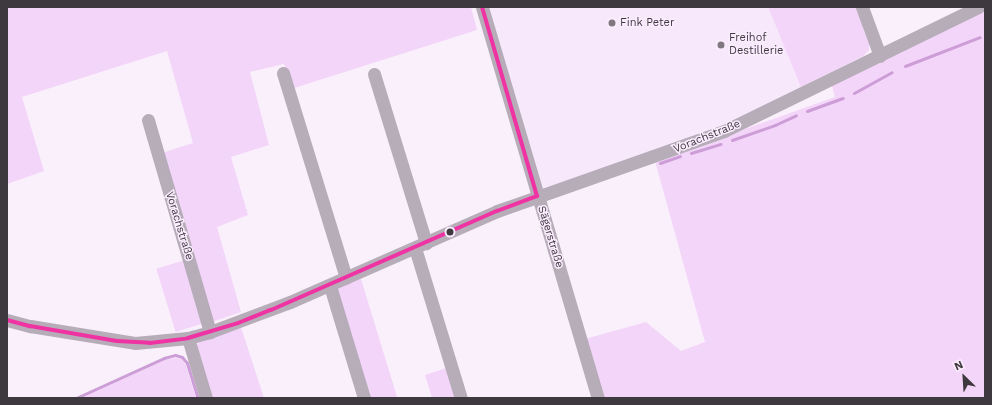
<!DOCTYPE html>
<meta charset="utf-8">
<style>
body{margin:0}
#map{position:relative;width:992px;height:405px;overflow:hidden;background:#f9f0fb;font-family:"Work Sans",sans-serif}
div>[style]{position:absolute}
[style*='--x']{left:calc(var(--x)*1px);top:calc(var(--y)*1px);width:calc(var(--w)*1px);rotate:calc(var(--a)*1deg)}
.built>*{inset:0;background:#f7e8fb}
.green>*{inset:0;background:#f4d5fa;transform-origin:0 0}
.stream>*{height:3px;margin:-1.5px;padding:0 1.5px;transform-origin:1.5px;border-radius:1.5px;background:#cc9dd6}
.minor>*{height:13px;margin:-6.5px;padding:0 6.5px;transform-origin:6.5px;border-radius:6.5px;background:#b6adb9}
.bus-1>*{height:4px;margin:-2px;padding:0 2px;transform-origin:2px;border-radius:2px;background:#f033a3}
.dots>*{width:11px;height:11px;translate:-50% -50%;box-sizing:border-box;border:2px solid #fcecff;border-radius:50%}
span{translate:-50% -50%;white-space:nowrap;text-align:center;line-height:1.15;-webkit-text-stroke:3px #fcecff;paint-order:stroke}
.poi-label{font-size:11px;color:#3e383f}
.left{translate:0 -50%;text-align:left}
.street-label{font-size:11px;color:#3e383f}
.frame{position:absolute;inset:0;border:8px solid #3e383f;pointer-events:none}
.north{position:absolute;left:944px;top:357px;width:40px;height:40px;-webkit-text-stroke:3px #fcecff;paint-order:stroke;rotate:335deg;font-size:11px;font-weight:700;line-height:16px;text-align:center;color:#3e383f}
.north::after{content:'';display:block;margin:auto;width:14px;height:18px;background:#3e383f;clip-path:polygon(50% 0,100% 100%,50% 72%,0 100%)}
</style>
<div id="map">
<div class="built">
<i style="clip-path:polygon(482px 7px,768px 7px,804px 93px,537px 196px)"></i>
</div>
<div class="green">
<i style="clip-path:polygon(7px 7px,471px 7px,477px 30px,291px 89px,284px 64px,250px 72px,269px 145px,231px 157px,248px 215px,217px 227px,241px 312px,212px 322px,162px 153px,193px 143px,167px 51px,22px 97px,44px 171px,7px 184px)"></i>
<i style="clip-path:polygon(768px 7px,856px 7px,863px 24px,864px 32px,869px 43px,869px 50px,863px 56px,801px 87px)"></i>
<i style="clip-path:polygon(985px 8px,985px 398px,602px 398px,585px 339px,646px 322px,681px 351px,705px 342px,655px 161px,835px 97px,832px 86px,877px 61px)"></i>
<i style="left:185px;top:260px;width:66px;height:30px;rotate:73deg"></i>
<i style="left:361px;top:279px;width:124px;height:27px;rotate:73deg"></i>
<i style="clip-path:polygon(241px 327px,264px 398px,211px 398px,197px 348px,198px 342px,200px 340px)"></i>
<i style="clip-path:polygon(175px 358px,182px 359px,186px 365px,196px 398px,80px 398px,165px 360px)"></i>
<i style="clip-path:polygon(455px 365px,465px 398px,432px 398px,425px 375px)"></i>
</div>
<div class="stream">
<i style="--x:905;--y:66;--w:80;--a:-21.1"></i>
<i style="--x:854;--y:93;--w:43;--a:-28.9"></i>
<i style="--x:807;--y:111;--w:38;--a:-20"></i>
<i style="--x:732;--y:140;--w:46;--a:-19.2"></i>
<i style="--x:775;--y:125;--w:23;--a:-25"></i>
<i style="--x:691;--y:153;--w:31;--a:-17"></i>
<i style="--x:660;--y:163;--w:21;--a:-19"></i>
<i style="--x:76;--y:398;--w:97;--a:-24.4"></i>
<i style="--x:164;--y:358;--w:11;--a:-15"></i>
<i style="--x:175;--y:355;--w:7;--a:16"></i>
<i style="--x:182;--y:357;--w:8;--a:50"></i>
<i style="--x:187;--y:363;--w:37;--a:73"></i>
</div>
<div class="minor">
<i style="--x:482;--y:7;--w:408;--a:73.5"></i>
<i style="--x:862;--y:7;--w:52;--a:69.8"></i>
<i style="--x:283;--y:73;--w:214;--a:72.9"></i>
<i style="--x:374;--y:74;--w:177;--a:72.9"></i>
<i style="--x:148;--y:120;--w:221;--a:73.7"></i>
<i style="--x:415;--y:248;--w:157;--a:73"></i>
<i style="--x:330;--y:286;--w:117;--a:73.1"></i>
<i style="--x:7;--y:320;--w:24;--a:15"></i>
<i style="--x:30;--y:326;--w:106;--a:9.2"></i>
<i style="--x:135;--y:343;--w:53;--a:-5.4"></i>
<i style="--x:188;--y:338;--w:23;--a:-15"></i>
<i style="--x:210;--y:332;--w:85;--a:-20.6"></i>
<i style="--x:290;--y:302;--w:226;--a:-23.7"></i>
<i style="--x:497;--y:211;--w:241;--a:-19.4"></i>
<i style="--x:724;--y:131;--w:283;--a:-26"></i>
<i style="--x:188;--y:338;--w:63;--a:73.3"></i>
</div>
<div class="bus-1">
<i style="--x:482;--y:7;--w:197;--a:73.8"></i>
<i style="--x:7;--y:320;--w:24;--a:15"></i>
<i style="--x:30;--y:326;--w:88;--a:9.8"></i>
<i style="--x:117;--y:341;--w:33;--a:3"></i>
<i style="--x:150;--y:343;--w:38;--a:-7"></i>
<i style="--x:188;--y:338;--w:52;--a:-16.7"></i>
<i style="--x:238;--y:323;--w:35;--a:-22"></i>
<i style="--x:271;--y:310;--w:247;--a:-23.7"></i>
<i style="--x:497;--y:211;--w:43;--a:-20.6"></i>
</div>
<div class="dots">
<i style="left:612px;top:23px;background:#7f7881"></i>
<i style="left:721px;top:45px;background:#7f7881"></i>
<i style="left:450px;top:232px;background:#3e383f"></i>
</div>
<div class="poi-label">
<span class="left" style="left:620px;top:23px">Fink Peter</span>
<span class="left" style="left:729px;top:45px">Freihof<br>Destillerie</span>
</div>
<div class="street-label">
<span style="left:707px;top:137px;rotate:-22deg">Vorachstraße</span>
<span style="left:179px;top:226px;rotate:73deg">Vorachstraße</span>
<span style="left:550px;top:237px;rotate:73deg">Sägerstraße</span>
</div>
<div class="frame"></div>
<div class="north">N</div>
</div>
